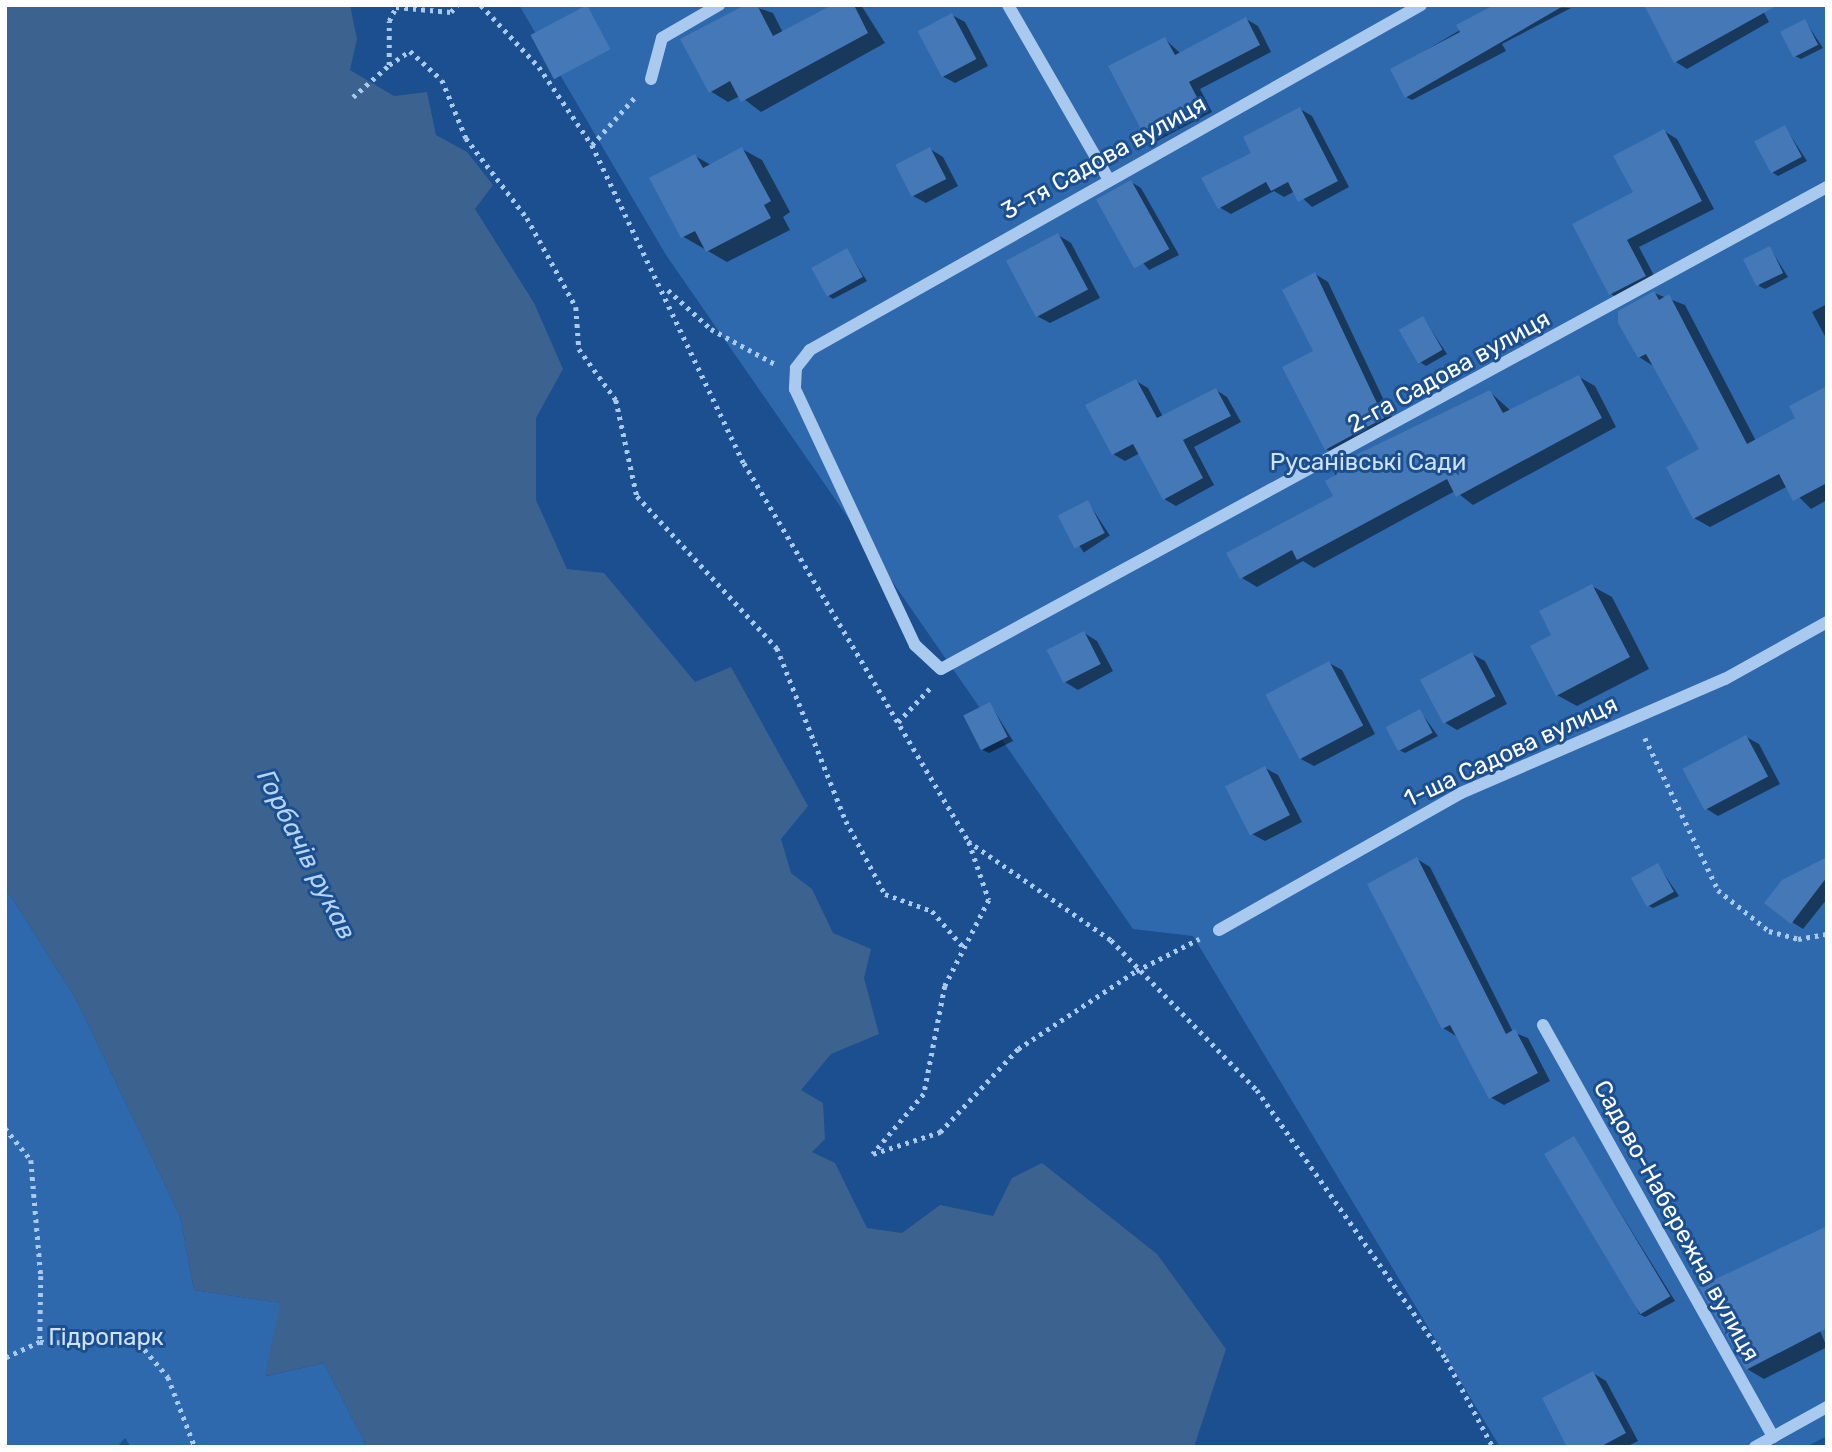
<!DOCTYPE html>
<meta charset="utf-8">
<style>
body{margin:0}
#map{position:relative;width:1832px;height:1452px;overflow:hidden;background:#1b4f8f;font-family:Rubik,sans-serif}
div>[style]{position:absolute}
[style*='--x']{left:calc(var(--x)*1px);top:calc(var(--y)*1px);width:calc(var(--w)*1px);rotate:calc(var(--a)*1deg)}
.green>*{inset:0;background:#2e69ad}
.water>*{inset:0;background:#3c6290}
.shadow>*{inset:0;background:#0007;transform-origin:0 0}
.building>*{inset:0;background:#4478b7;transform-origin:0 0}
.path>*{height:4.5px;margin-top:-2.25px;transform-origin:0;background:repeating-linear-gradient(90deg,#a9c9ee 0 3.5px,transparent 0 8.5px)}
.minor>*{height:12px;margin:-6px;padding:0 6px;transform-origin:6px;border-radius:6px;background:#a9c9ee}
span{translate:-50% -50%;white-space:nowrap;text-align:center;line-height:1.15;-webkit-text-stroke:6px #1b4f8f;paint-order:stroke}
.street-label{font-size:24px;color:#fff}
.park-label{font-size:24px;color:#cfe3fa}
.water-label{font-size:26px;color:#b5d3f5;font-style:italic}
.frame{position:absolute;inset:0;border:7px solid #fff;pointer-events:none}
</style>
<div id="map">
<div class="green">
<i style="clip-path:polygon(519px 5px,1827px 5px,1827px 1436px,1806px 1447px,1500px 1447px,1193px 936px,1133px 929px,666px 255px)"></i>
<i style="clip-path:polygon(5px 887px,76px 999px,180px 1216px,194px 1290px,281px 1303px,266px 1376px,324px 1363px,367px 1447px,131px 1447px,125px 1438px,117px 1447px,5px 1447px)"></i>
</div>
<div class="water">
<i style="clip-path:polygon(5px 5px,350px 5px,357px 39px,350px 70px,394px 96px,427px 92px,436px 135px,467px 152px,493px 185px,475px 209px,534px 303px,563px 369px,536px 418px,536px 500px,567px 569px,604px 573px,695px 682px,731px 667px,808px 806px,781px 839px,791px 873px,812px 889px,833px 933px,871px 949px,864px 978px,879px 1034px,831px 1054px,801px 1090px,823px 1103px,825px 1139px,812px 1152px,835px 1163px,867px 1228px,902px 1233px,940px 1205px,993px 1216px,1012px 1178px,1042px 1163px,1157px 1254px,1226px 1349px,1194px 1447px,367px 1447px,324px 1363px,265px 1376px,280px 1303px,194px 1290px,180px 1216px,76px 999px,5px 887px)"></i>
</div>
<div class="shadow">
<i style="clip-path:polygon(749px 5px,773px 13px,783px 33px,836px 5px,861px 5px,885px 43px,761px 112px,740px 96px,728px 102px,710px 91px)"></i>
<i style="clip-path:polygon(1503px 5px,1571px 8px,1502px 44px,1506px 51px,1412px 100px,1406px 97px,1392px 70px)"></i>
<i style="clip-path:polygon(1646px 5px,1760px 5px,1769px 22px,1687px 69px,1676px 62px)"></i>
<i style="clip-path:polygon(952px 15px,965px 22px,988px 66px,955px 83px,942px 76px)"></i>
<i style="clip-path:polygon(1246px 19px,1258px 26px,1271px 52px,1200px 89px,1212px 112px,1157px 141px,1146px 134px,1165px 39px,1181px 54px)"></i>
<i style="clip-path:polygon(1805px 21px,1823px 48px,1801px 59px,1795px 56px)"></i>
<i style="clip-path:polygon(1300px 109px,1312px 116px,1349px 187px,1312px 207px,1295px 191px,1284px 197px,1274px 191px,1231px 214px,1219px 207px,1253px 153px)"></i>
<i style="clip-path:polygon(1785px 127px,1807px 161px,1778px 176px,1772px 172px)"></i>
<i style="clip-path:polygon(1664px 131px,1677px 139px,1714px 209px,1639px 247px,1658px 283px,1624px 302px,1611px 294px,1574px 224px,1635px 193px)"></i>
<i style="clip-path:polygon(742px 149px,762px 160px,790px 212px,783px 217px,790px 230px,727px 262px,682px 236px,695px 156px,711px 165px)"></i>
<i style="clip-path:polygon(930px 149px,943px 157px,958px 186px,926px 203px,913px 196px)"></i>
<i style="clip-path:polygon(1131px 182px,1141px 188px,1179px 255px,1149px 270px,1113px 227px,1101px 198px)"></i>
<i style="clip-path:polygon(1058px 235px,1071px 243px,1100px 298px,1050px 323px,1037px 316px)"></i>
<i style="clip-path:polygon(1770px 248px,1788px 277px,1765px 289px,1759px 286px)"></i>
<i style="clip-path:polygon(847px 250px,867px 281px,833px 299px,827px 295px)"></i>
<i style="clip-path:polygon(1315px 274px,1328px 282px,1396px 426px,1339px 457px,1326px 449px)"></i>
<i style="clip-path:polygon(1654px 293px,1685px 305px,1756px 441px,1797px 419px,1827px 388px,1827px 500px,1811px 509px,1788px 486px,1710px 527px,1694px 518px,1701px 450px,1655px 367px,1639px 357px)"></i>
<i style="clip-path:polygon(1827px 304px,1827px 340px,1812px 312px)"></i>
<i style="clip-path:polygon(1423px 318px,1447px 354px,1426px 366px,1420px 362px)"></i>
<i style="clip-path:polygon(1579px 377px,1595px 386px,1616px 427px,1473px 505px,1455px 491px,1314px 568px,1303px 561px,1257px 587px,1242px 578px,1335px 497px,1335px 467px,1490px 392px,1511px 411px)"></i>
<i style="clip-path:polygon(1136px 381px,1148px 388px,1163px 417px,1216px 390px,1227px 397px,1241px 422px,1194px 447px,1214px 485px,1176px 506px,1164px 499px,1140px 453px,1125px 461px,1113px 454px)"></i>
<i style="left:1088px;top:502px;width:40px;height:31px;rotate:57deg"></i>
<i style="clip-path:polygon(1592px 586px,1612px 597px,1649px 669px,1577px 706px,1557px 695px)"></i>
<i style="clip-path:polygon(1084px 633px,1097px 641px,1113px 671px,1078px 690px,1065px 682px)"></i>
<i style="clip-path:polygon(1472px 654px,1485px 661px,1507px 704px,1457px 730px,1444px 722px)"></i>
<i style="clip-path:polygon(1329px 663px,1342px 670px,1375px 734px,1314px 766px,1301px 759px)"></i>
<i style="clip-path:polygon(990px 704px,1013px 741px,989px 753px,983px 750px)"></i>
<i style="clip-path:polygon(1420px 711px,1438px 736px,1405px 753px,1399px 750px)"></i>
<i style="clip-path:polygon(1746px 737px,1759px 744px,1780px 784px,1718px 816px,1705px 808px)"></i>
<i style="clip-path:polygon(1265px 768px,1278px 775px,1302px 822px,1265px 841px,1252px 834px)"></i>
<i style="clip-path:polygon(1417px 859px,1430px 867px,1513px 1032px,1528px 1038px,1550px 1081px,1504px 1105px,1490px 1097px,1456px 1036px,1443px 1028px)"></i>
<i style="clip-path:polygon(1827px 859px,1827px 899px,1803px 929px,1792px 922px)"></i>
<i style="clip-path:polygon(1658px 865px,1679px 896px,1653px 908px,1647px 905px)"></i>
<i style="clip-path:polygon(1574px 1138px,1675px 1301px,1645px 1317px,1639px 1314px)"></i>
<i style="clip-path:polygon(1813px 1315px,1827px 1347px,1764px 1379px,1747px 1369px)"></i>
<i style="clip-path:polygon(1593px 1373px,1606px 1381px,1638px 1441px,1626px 1447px,1569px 1447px)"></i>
</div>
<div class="building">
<i style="left:587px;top:5px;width:50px;height:64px;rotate:62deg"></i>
<i style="clip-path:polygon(745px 5px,757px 5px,773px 36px,832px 5px,854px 5px,868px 33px,741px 102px,730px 81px,709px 93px,680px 39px)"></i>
<i style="clip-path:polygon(1494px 5px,1565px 5px,1405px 98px,1390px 69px,1460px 32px,1456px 25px)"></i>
<i style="clip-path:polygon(1644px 5px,1778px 5px,1674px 63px)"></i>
<i style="left:952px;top:13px;width:52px;height:39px;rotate:62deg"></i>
<i style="clip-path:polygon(1246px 17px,1260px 45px,1189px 82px,1201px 105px,1144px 135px,1108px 66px,1165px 37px,1175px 55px)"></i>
<i style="left:1805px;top:19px;width:29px;height:28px;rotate:63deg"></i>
<i style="clip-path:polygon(1300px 107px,1338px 181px,1298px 202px,1288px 182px,1271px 191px,1266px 182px,1218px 209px,1201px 178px,1251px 153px,1243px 137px)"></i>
<i style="left:1785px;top:125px;width:36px;height:35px;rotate:62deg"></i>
<i style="clip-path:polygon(1664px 129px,1702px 201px,1627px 240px,1646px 276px,1609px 295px,1572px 224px,1633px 192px,1613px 156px)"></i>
<i style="clip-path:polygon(742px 147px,771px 201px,764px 205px,771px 218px,706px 252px,695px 231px,681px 238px,649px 178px,695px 154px,703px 168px)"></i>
<i style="left:930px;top:147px;width:36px;height:39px;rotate:63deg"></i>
<i style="left:1131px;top:180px;width:79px;height:40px;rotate:61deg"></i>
<i style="left:1058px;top:233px;width:64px;height:59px;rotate:62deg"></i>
<i style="left:1770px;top:246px;width:30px;height:30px;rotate:64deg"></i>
<i style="left:847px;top:248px;width:33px;height:41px;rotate:61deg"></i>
<i style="clip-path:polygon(1315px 272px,1384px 418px,1325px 450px,1282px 367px,1313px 351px,1282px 290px)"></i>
<i style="clip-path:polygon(1654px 291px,1659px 300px,1669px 294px,1747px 444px,1795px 418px,1789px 406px,1827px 386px,1827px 483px,1793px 501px,1779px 474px,1693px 519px,1666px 467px,1699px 449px,1646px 354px,1638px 358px,1618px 323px,1618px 311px)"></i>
<i style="left:1423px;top:316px;width:39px;height:28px;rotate:60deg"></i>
<i style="clip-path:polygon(1579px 375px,1602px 418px,1456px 497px,1447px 479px,1297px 560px,1292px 550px,1240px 579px,1226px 553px,1333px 496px,1325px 481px,1337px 474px,1333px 466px,1490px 390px,1503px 413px)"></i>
<i style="clip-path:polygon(1136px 379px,1157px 418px,1216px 388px,1231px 416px,1183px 440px,1203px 478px,1163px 500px,1133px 444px,1112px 455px,1085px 405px)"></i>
<i style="left:1088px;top:500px;width:37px;height:34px;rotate:63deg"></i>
<i style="clip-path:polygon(1592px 584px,1630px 657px,1556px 696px,1530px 646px,1551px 635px,1539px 611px)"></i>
<i style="left:1084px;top:631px;width:37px;height:42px;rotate:63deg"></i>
<i style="left:1472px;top:652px;width:50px;height:59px;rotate:62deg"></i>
<i style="left:1329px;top:661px;width:73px;height:72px;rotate:62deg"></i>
<i style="left:990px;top:702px;width:39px;height:30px;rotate:63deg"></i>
<i style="left:1420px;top:709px;width:27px;height:39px;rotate:62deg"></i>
<i style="left:1746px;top:735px;width:47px;height:72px;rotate:62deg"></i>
<i style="left:1265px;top:766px;width:55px;height:45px;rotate:63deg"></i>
<i style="clip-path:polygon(1417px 857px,1506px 1034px,1515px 1029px,1538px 1073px,1489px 1099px,1450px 1025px,1442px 1029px,1367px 884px)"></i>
<i style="clip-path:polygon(1827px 857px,1827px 877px,1791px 924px,1764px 903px,1782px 880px)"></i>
<i style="left:1658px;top:863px;width:33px;height:31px;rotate:61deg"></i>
<i style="left:1574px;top:1136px;width:187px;height:35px;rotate:59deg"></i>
<i style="clip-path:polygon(1827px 1226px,1827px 1328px,1746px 1370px,1699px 1287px)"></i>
<i style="clip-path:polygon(1593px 1371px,1626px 1433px,1600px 1447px,1567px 1447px,1542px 1398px)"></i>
</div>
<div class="path">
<i style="--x:481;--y:5;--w:85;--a:46.9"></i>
<i style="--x:539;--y:67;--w:94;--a:55.8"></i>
<i style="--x:592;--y:145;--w:352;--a:64.5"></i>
<i style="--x:744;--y:463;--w:439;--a:59.3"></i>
<i style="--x:968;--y:841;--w:174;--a:34.7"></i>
<i style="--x:1111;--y:940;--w:209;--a:45.8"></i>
<i style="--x:1257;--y:1090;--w:329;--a:54.9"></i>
<i style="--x:1446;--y:1359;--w:100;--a:61.9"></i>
<i style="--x:389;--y:65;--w:25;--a:-34"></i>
<i style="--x:410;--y:51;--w:43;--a:42.2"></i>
<i style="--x:442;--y:80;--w:63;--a:67.5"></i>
<i style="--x:466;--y:138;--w:101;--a:52.7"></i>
<i style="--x:527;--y:218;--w:102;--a:61.2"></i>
<i style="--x:576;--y:307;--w:42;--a:85.9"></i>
<i style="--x:579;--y:349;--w:63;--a:54"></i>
<i style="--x:616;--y:400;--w:98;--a:77.7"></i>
<i style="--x:637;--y:496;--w:207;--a:47.4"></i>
<i style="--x:777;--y:648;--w:186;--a:68.3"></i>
<i style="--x:846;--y:821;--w:83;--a:61.9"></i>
<i style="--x:885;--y:894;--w:50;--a:19.9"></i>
<i style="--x:932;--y:911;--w:49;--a:49.1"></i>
<i style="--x:353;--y:97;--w:48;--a:-41.6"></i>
<i style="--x:389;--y:65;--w:44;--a:-90"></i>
<i style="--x:389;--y:21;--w:16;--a:-63"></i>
<i style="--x:396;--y:7;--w:55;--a:5.2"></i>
<i style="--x:451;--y:12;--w:9;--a:-49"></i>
<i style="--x:592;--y:145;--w:66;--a:-48.1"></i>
<i style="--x:668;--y:290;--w:58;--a:42.2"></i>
<i style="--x:711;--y:329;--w:73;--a:28.7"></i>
<i style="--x:898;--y:722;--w:48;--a:-46.7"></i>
<i style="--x:1645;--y:738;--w:169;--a:64.3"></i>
<i style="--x:1718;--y:890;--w:65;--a:38.8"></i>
<i style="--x:1769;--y:931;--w:30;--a:15"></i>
<i style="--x:1798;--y:939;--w:29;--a:-10"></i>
<i style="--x:969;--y:842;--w:61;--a:71"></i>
<i style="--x:989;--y:900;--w:97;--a:117.1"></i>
<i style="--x:945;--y:986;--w:110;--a:101"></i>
<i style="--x:924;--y:1094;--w:79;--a:130.4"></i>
<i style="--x:873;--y:1154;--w:71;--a:-18.2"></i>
<i style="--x:940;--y:1132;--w:114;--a:-46.8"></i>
<i style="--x:1018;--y:1049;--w:141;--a:-33.5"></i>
<i style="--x:1136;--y:971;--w:71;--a:-26.9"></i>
<i style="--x:5;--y:1128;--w:41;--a:50.9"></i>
<i style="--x:31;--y:1160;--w:116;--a:85.1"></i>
<i style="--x:41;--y:1276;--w:66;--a:90.9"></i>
<i style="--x:40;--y:1342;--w:38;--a:155"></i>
<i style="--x:40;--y:1342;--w:99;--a:0.6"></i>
<i style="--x:139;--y:1343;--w:45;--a:49.5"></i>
<i style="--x:168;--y:1377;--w:75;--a:68.9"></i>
</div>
<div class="minor">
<i style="--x:1008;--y:5;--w:200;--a:60"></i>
<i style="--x:1421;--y:5;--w:702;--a:150.55"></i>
<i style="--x:810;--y:350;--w:23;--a:128"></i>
<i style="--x:796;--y:368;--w:21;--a:93"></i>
<i style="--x:795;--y:389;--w:283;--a:64.9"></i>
<i style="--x:915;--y:645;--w:35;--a:43"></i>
<i style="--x:941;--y:669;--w:1009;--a:-28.55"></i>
<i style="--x:651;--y:79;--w:42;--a:-75"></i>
<i style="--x:662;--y:38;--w:66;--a:-30.1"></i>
<i style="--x:1219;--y:930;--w:278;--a:-29.5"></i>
<i style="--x:1461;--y:793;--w:288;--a:-23.4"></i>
<i style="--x:1725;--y:679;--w:117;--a:-29.2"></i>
<i style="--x:1543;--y:1025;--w:472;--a:60.8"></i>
<i style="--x:1755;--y:1447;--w:82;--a:-29.1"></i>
</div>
<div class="street-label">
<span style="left:1104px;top:158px;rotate:-29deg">3-тя Садова вулиця</span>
<span style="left:1449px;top:372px;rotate:-29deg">2-га Садова вулиця</span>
<span style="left:1511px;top:752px;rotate:-25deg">1-ша Садова вулиця</span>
<span style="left:1676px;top:1221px;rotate:61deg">Садово-Набережна вулиця</span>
</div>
<div class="park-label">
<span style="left:1368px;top:463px">Русанівські Сади</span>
<span style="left:106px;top:1338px">Гідропарк</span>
</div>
<div class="water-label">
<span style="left:306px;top:855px;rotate:63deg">Горбачів рукав</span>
</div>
<div class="frame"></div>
</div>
